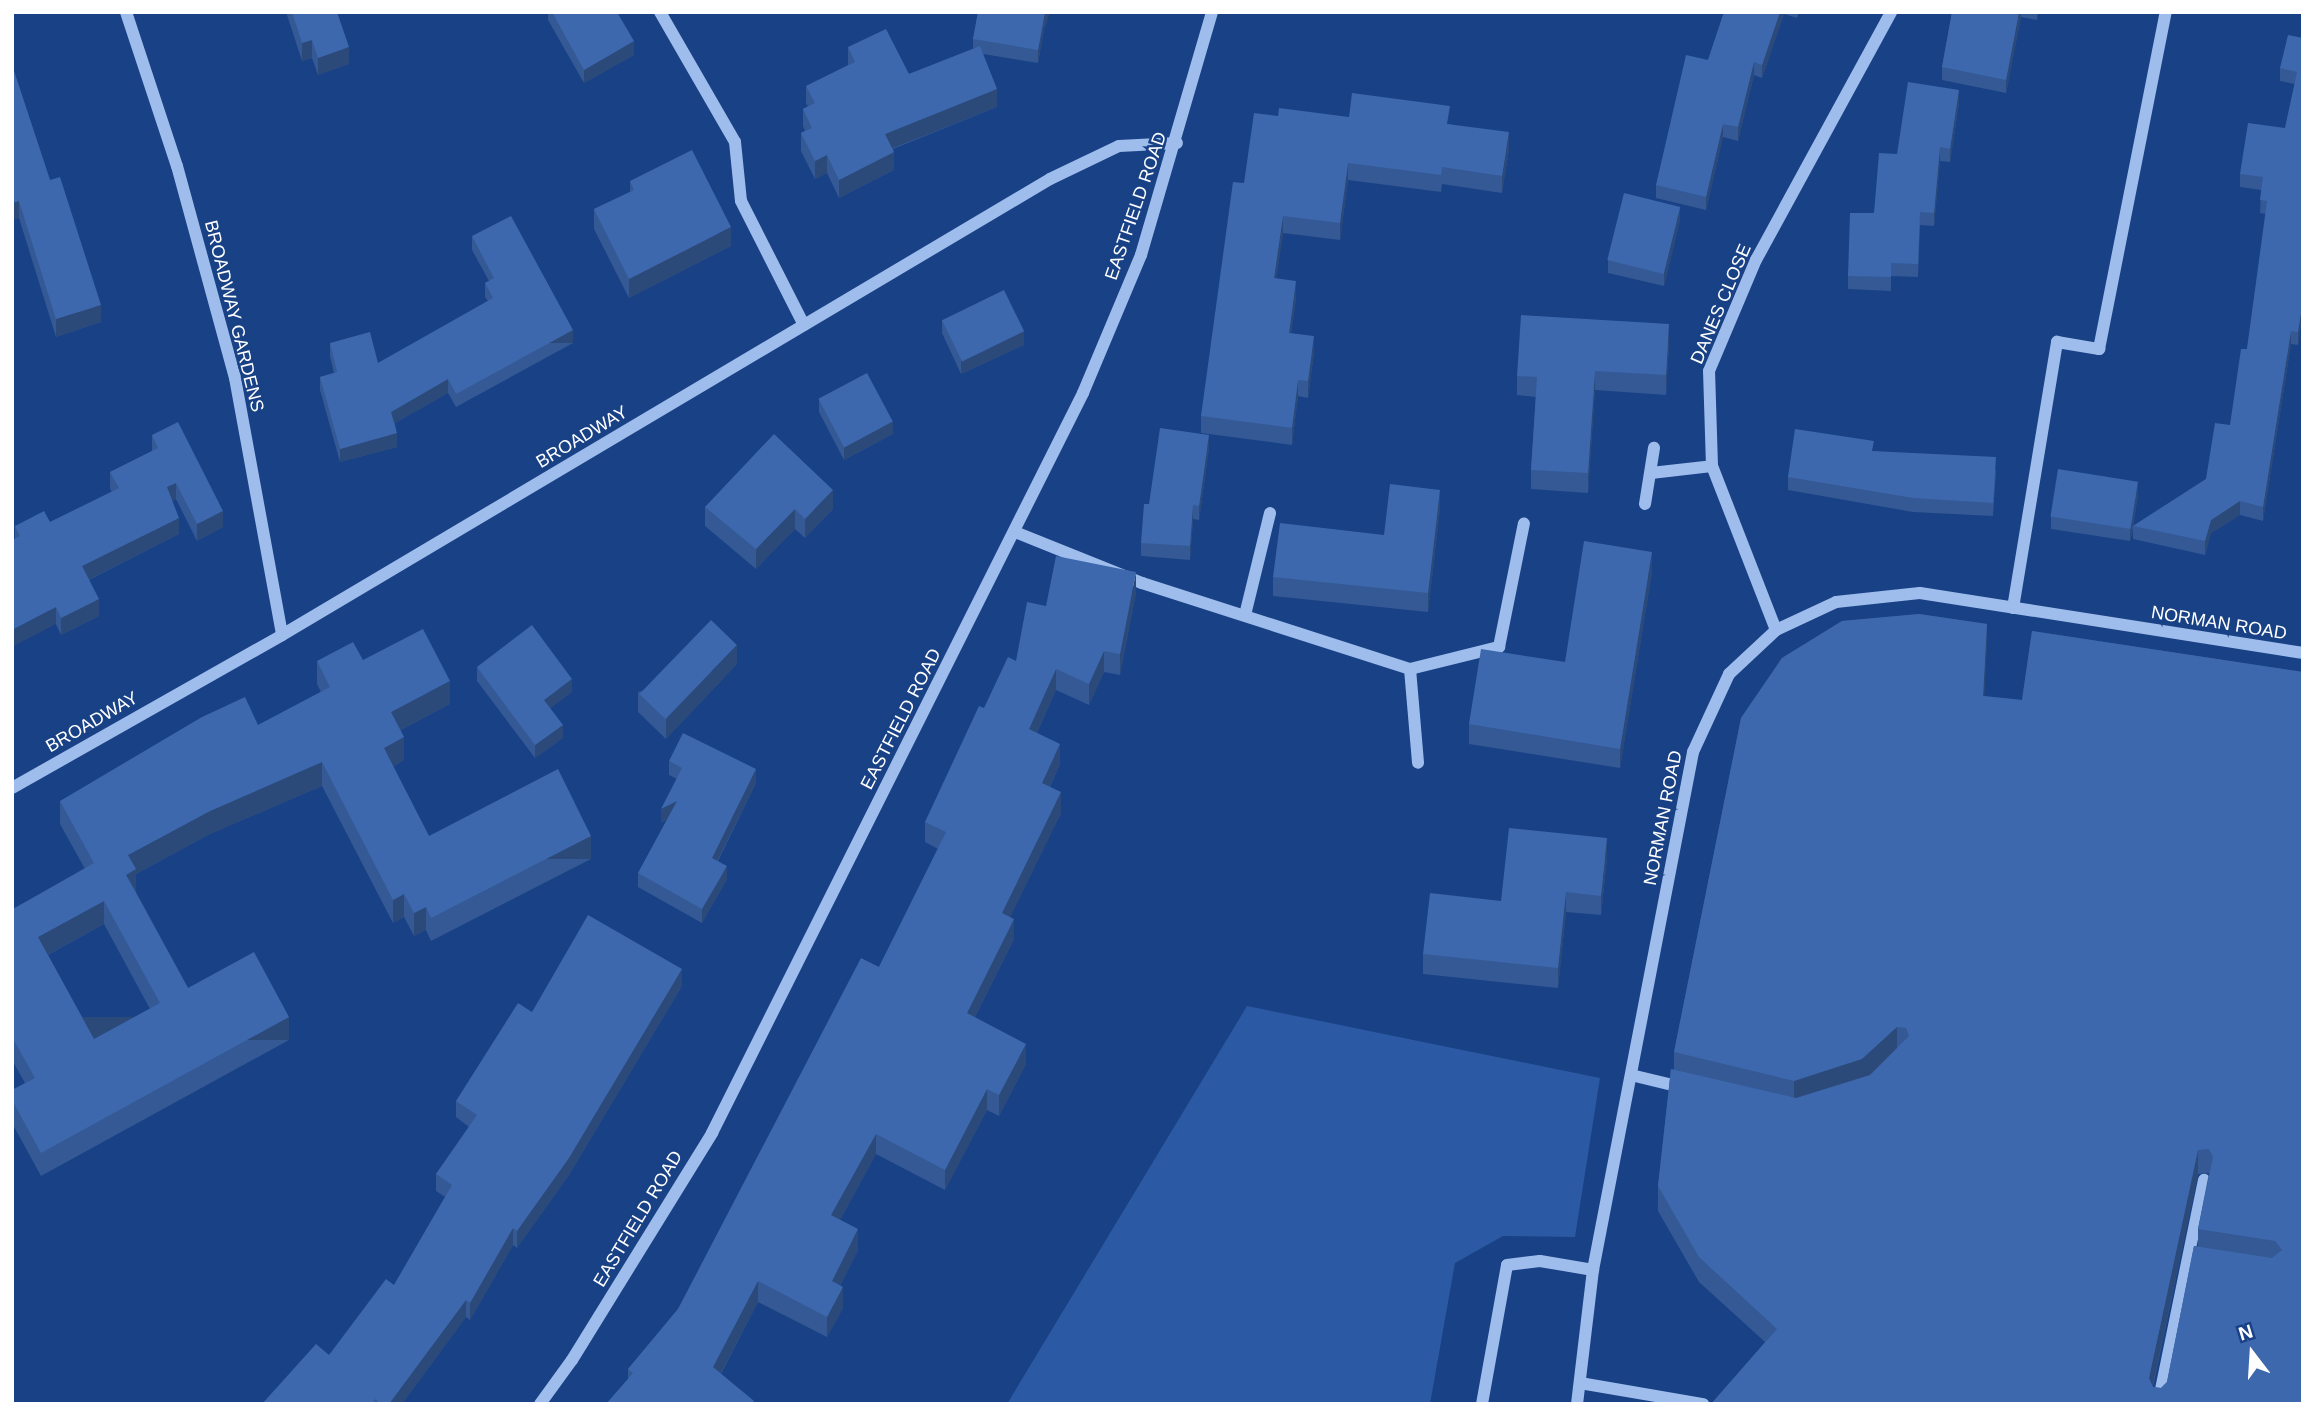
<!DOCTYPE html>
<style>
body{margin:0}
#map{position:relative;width:2315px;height:1416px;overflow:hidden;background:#194185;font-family:Helvetica,sans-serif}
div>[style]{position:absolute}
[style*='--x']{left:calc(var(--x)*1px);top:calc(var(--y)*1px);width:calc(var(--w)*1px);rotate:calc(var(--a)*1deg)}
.green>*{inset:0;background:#2c59a3}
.minor>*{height:12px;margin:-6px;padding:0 6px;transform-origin:6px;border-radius:6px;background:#9fbdec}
.wall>*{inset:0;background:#345995}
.shaded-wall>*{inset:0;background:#2b4979;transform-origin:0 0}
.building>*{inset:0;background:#3d68ad;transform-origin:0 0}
span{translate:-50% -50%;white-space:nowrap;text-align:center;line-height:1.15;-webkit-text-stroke:5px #194185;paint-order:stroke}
.street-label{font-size:18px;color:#fff}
.frame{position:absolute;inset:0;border:14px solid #fff;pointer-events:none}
.north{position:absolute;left:2217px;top:1318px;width:70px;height:70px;-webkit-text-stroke:5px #194185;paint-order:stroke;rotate:343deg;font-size:19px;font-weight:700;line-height:28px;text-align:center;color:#fff}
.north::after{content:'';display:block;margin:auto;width:24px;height:32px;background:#fff;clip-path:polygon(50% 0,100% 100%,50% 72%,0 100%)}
</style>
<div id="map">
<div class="green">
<i style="clip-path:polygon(1247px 1006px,1600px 1078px,1575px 1237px,1503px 1236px,1455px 1263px,1430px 1404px,1007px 1404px)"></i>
</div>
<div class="minor">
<i style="--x:126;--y:12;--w:162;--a:71.7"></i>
<i style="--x:177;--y:166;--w:220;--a:74.7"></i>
<i style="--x:235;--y:378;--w:261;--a:79.6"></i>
<i style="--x:660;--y:12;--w:150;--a:60"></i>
<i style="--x:735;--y:142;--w:59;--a:84.2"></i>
<i style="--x:741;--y:201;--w:139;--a:63.1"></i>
<i style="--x:1651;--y:473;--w:61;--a:-6.5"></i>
<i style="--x:1645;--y:504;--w:57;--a:-80.9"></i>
<i style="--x:1015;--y:532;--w:137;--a:21.9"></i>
<i style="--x:1142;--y:583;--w:281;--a:17.8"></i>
<i style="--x:1410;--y:669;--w:92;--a:-13.9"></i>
<i style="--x:1499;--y:647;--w:126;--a:-78.6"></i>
<i style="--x:2013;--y:608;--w:270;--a:-80.6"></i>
<i style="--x:2057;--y:342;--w:43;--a:9.5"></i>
<i style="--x:2099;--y:349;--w:344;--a:-78.8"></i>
<i style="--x:1245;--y:615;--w:105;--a:-76.2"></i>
<i style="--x:1776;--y:630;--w:176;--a:-111.3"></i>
<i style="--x:1712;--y:466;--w:95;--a:-91.8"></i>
<i style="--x:1709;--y:371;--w:121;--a:-67.1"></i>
<i style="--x:1756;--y:260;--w:282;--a:-61.4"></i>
<i style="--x:1410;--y:669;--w:94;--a:85.1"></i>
<i style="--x:12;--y:788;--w:310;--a:-29.5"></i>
<i style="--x:282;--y:635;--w:893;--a:-30.7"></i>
<i style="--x:1050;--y:179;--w:76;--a:-25.6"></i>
<i style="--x:1119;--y:146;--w:58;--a:-3"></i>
<i style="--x:1631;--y:1075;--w:56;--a:13.5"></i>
<i style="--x:1580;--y:1383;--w:125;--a:9.7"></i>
<i style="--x:540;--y:1404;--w:54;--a:-54"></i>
<i style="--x:572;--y:1360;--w:267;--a:-58.3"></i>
<i style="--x:712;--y:1133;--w:828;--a:-63.37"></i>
<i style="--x:1083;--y:393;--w:150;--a:-67.2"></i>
<i style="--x:1141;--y:255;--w:253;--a:-73.7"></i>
<i style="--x:1482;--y:1404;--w:141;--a:-79.8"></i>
<i style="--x:1507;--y:1265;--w:33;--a:-7"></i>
<i style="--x:1540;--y:1261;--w:54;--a:9.6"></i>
<i style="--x:1577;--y:1404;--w:135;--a:-83.2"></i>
<i style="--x:1593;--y:1270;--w:528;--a:-79.07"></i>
<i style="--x:1693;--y:752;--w:86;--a:-65.2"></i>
<i style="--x:1729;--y:674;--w:64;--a:-43.1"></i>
<i style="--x:1776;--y:630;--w:66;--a:-25"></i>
<i style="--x:1836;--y:602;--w:84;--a:-6.1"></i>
<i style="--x:1920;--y:593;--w:388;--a:8.9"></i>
<i style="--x:2158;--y:1404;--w:229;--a:-78.4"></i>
</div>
<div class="wall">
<i style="clip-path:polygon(286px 12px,337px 12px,349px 64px,318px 75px,312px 58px,302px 61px)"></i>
<i style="clip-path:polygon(548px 12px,617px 12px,634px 55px,584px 83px,548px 20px)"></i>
<i style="clip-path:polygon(978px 12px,1050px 12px,1044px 29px,1038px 63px,983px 54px,997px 107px,893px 149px,894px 170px,839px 198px,827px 173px,815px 179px,801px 151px,801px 133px,805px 131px,803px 126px,803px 109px,808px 106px,806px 104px,806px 86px,848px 65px,848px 47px,909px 74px,973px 49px,973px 39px)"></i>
<i style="clip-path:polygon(1724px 12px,1799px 12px,1797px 18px,1784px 14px,1762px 78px,1754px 75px,1738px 141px,1723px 137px,1706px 210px,1656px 198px,1656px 185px,1708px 60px)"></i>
<i style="clip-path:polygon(1952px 12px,2038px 12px,2037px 20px,2021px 17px,2006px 93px,1942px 80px,1942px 67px)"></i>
<i style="clip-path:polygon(2303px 38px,2303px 313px,2298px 345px,2291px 344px,2263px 521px,2240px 515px,2211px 533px,2205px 555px,2133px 539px,2133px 528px,2130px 541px,2051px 529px,2051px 516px,2138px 495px,2133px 526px,2206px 479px,2230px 425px,2247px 349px,2266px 214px,2260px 213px,2261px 190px,2240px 187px,2240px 174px,2285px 128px,2295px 84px,2280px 81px,2280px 68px)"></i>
<i style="clip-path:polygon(12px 65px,50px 180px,101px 322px,56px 337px,19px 218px,12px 220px)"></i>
<i style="clip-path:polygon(1959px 103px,1950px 162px,1940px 161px,1934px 226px,1920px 225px,1918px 277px,1891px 276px,1891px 291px,1848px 289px,1848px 276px,1897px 154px)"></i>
<i style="clip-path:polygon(1278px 116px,1450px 124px,1509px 149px,1502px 193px,1442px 184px,1441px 192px,1348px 180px,1340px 240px,1283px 233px,1276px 278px,1296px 298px,1291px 333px,1314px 353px,1308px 398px,1298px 396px,1292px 445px,1201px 433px,1201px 416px,1244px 183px)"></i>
<i style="clip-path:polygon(630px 181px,731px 246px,629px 298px,594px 229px,594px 209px,630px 192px)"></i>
<i style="clip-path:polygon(1680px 220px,1664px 286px,1608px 273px,1608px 260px)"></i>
<i style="clip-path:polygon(472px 236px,573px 343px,456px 407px,448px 393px,395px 423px,397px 447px,340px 462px,320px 390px,320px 377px,334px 373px,330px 357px,330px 343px,378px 363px,488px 301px,485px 297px,485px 283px,489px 281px,472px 250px)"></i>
<i style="clip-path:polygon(942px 320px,1024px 345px,961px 374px,942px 333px)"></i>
<i style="clip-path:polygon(1669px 343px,1666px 395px,1595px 390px,1588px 493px,1531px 489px,1531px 470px,1536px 397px,1517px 395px,1517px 376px)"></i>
<i style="clip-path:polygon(819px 399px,893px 434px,844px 460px,819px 412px)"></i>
<i style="clip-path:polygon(152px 435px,223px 527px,197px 541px,176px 499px,172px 501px,179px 534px,89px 580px,99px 616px,61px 635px,15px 538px,15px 526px,50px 522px,112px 492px,110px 489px,110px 472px,152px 451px)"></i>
<i style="clip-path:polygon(1209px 448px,1199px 520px,1193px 519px,1190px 560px,1141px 556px,1141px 543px,1149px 504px)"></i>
<i style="clip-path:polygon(1874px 451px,1996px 470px,1993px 516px,1913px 512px,1788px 490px,1788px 477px)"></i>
<i style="clip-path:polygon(705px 507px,833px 509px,805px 538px,795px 529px,756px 569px,705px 526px)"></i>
<i style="clip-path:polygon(1440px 509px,1428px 612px,1273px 596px,1273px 577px,1384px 535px)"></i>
<i style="clip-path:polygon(1652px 572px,1620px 768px,1469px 744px,1469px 724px,1565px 662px)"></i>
<i style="clip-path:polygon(1136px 593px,1120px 675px,1104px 672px,1089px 705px,1056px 690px,1037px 733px,1060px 764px,1050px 787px,1061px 813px,1010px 917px,1014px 939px,975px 1017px,1026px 1064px,999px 1116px,987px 1110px,945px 1190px,876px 1154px,840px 1220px,858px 1250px,840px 1286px,843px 1308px,827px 1337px,758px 1302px,721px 1374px,754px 1404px,628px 1378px,628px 1369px,678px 1309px,879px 967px,938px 849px,925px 842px,925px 822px,984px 708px,1016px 661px,1046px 606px)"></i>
<i style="clip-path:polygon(evenodd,1919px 614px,1987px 624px,1984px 696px,2022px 700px,2032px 631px,2303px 672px,2303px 1404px,1711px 1404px,1765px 1342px,1699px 1282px,1658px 1211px,1658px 1186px,1671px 1069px,1674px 1070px,1674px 1052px,1741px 718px,1782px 658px,1842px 621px,1919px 614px,2209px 1173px,2198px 1229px,2198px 1247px,2194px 1246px,2167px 1382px,2161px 1388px,2153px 1387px,2198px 1174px,2209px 1173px)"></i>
<i style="clip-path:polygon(evenodd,363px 660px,450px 704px,401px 730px,404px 760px,393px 767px,429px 836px,591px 859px,431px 941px,426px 930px,414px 936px,404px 917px,393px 923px,322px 786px,210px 834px,136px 874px,136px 892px,188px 988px,289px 1040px,41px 1176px,12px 1123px,12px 1090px,25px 1083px,12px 1060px,12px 908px,13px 909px,85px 869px,60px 824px,60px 801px,258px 725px,321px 692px,317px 684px,317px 661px,363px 660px,104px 924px,150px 1009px,94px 1039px,48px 955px,104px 924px)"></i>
<i style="clip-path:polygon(737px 664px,666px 739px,638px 712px,638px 692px)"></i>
<i style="clip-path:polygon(477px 667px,572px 692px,550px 708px,563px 738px,535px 758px,477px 681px)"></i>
<i style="clip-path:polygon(669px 761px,756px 783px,718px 861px,727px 879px,702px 923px,638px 887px,638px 873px,667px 820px,661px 823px,677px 779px,669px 775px)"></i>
<i style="clip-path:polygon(1607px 857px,1601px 915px,1566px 912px,1558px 988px,1423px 974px,1423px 954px,1501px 901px)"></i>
<i style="clip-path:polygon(682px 986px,569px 1175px,517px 1248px,513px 1245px,470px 1320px,466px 1317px,402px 1404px,262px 1404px,329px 1355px,394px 1285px,445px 1197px,436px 1191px,436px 1174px,469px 1127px,456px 1117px,456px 1101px,532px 1012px)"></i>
</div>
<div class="shaded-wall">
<i style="clip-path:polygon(1045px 12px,1050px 12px,1044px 29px,1038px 63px,1038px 50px)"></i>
<i style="clip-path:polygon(1780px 12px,1784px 12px,1784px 14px,1762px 78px,1762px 65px)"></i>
<i style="clip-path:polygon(2019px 12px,2021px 12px,2021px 17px,2006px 93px,2006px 80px)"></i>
<i style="clip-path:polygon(312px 40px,312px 58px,302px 61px,302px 43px)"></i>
<i style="clip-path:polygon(634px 41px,634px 55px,584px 83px,584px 70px)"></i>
<i style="clip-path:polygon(349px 47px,349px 64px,318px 75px,318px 58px)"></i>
<i style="clip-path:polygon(1754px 62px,1754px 75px,1738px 141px,1738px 127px)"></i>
<i style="clip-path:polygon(997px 89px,997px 107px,885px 151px,885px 134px)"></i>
<i style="clip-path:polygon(1959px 90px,1959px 103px,1950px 162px,1950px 149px)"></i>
<i style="clip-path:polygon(1723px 124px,1723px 137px,1706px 210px,1706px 197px)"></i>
<i style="clip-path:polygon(1509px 132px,1509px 149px,1502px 193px,1502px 176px)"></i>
<i style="clip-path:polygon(1940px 147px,1940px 161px,1934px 226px,1934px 213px)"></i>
<i style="clip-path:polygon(894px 152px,894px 170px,839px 198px,839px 180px)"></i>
<i style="clip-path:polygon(827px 155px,827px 173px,815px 179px,815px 161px)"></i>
<i style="clip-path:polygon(1348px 163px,1348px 180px,1340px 240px,1340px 223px)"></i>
<i style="clip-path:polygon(19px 201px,19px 218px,12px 220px,12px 203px)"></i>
<i style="clip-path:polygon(1680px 207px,1680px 220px,1664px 286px,1664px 273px)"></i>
<i style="clip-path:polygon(1283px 216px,1283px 233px,1274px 295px,1274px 278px)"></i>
<i style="clip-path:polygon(731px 227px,731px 246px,629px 298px,629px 279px)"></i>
<i style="clip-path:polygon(1296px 281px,1296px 298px,1289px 350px,1289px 333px)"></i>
<i style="clip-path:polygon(2303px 299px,2303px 313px,2298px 345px,2298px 332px)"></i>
<i style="clip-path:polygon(101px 305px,101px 322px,56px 337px,56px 319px)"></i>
<i style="clip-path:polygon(1669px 324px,1669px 343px,1666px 395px,1666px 375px)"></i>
<i style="left:573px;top:330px;width:13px;height:133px;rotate:90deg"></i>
<i style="clip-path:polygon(1024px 331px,1024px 345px,961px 374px,961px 361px)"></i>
<i style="clip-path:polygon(2291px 331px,2291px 344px,2263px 521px,2263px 507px)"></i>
<i style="clip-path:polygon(1314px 336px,1314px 353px,1308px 398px,1308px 381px)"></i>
<i style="clip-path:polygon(1595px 371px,1595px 390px,1588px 493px,1588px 473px)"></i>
<i style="clip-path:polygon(448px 379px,448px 393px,391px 425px,391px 412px)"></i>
<i style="clip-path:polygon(1298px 380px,1298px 396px,1292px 445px,1292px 428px)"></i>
<i style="clip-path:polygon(893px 421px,893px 434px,844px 460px,844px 447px)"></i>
<i style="clip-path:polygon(397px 433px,397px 447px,340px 462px,340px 449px)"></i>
<i style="clip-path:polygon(1209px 435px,1209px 448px,1199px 520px,1199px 506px)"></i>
<i style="clip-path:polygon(2138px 482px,2138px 495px,2130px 541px,2130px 528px)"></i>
<i style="clip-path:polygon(176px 483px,176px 499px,167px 504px,167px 487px)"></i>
<i style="clip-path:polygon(833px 490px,833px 509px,805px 538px,805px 519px)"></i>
<i style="clip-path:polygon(1440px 490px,1440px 509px,1428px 612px,1428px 593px)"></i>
<i style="clip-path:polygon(2240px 501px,2240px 515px,2211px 533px,2205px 555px,2205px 541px,2211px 520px)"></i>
<i style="clip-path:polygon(1193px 505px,1193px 519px,1190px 560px,1190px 546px)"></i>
<i style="clip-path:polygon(795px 509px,795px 529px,756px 569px,756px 549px)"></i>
<i style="clip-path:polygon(223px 511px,223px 527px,197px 541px,197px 524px)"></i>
<i style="clip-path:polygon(179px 518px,179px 534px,82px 583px,82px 566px)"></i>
<i style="clip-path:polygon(1652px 552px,1652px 572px,1620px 768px,1620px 749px)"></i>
<i style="clip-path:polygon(1136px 572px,1136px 593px,1120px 675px,1120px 654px)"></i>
<i style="clip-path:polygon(99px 599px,99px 616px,61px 635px,61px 618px)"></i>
<i style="clip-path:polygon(56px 607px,56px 624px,12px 647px,12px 630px)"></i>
<i style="clip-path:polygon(1987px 624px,1987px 648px,1983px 720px,1983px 696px)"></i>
<i style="clip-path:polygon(737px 645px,737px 664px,666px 739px,666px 719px)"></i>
<i style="clip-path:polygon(1104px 651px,1104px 672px,1089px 705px,1089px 684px)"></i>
<i style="clip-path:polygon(1056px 669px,1056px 690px,1029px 750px,1029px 729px)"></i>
<i style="clip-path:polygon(572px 679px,572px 692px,544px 713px,544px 700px)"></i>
<i style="clip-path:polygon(450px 681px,450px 704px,391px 735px,391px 712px)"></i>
<i style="clip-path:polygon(563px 725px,563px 738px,535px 758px,535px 745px)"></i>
<i style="clip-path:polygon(404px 737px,404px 760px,384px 772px,384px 748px)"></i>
<i style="clip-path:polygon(1060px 744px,1060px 764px,1042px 803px,1042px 783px)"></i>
<i style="clip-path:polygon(322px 762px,322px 786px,210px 834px,136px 874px,136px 892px,126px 875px,128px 855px,210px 811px)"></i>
<i style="clip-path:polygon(756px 769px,756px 783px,712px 871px,712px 858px)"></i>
<i style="clip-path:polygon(1061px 792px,1061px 813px,1002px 934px,1002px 913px)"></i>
<i style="clip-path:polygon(677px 801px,677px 815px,661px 823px,661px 809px)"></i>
<i style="left:591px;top:836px;width:23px;height:180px;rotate:90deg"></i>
<i style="clip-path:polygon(1607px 838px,1607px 857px,1601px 915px,1601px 896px)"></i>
<i style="clip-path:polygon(727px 866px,727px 879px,702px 923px,702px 909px)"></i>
<i style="clip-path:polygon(1566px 892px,1566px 912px,1558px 988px,1558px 968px)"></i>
<i style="clip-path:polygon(404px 894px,404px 917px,393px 923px,393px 900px)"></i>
<i style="clip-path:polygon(104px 901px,104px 924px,38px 960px,38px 937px)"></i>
<i style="clip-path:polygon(426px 907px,426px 930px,414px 936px,414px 913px)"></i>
<i style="clip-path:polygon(1014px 919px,1014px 939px,967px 1033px,967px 1013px)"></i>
<i style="clip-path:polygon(682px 969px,682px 986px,569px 1175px,517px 1248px,517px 1231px)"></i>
<i style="left:289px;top:1017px;width:23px;height:283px;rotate:90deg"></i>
<i style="clip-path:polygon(1897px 1027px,1897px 1051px,1862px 1083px,1794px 1105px,1794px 1081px)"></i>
<i style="clip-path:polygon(1026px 1044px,1026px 1064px,999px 1116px,999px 1095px)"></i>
<i style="clip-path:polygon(987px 1089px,987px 1110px,945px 1190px,945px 1170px)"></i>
<i style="clip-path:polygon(876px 1134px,876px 1154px,831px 1236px,831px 1215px)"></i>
<i style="clip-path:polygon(2198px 1150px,2198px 1174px,2149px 1402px,2149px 1378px)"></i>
<i style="clip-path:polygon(513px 1228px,513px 1245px,470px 1320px,470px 1303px)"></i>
<i style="clip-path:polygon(858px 1229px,858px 1250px,832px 1302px,832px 1281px)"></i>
<i style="clip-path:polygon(758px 1281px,758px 1302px,713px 1388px,713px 1367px)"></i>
<i style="clip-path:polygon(843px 1287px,843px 1308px,827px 1337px,827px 1317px)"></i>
<i style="clip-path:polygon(466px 1300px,466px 1317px,402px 1404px,389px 1404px)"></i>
</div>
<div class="building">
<i style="clip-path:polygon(292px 12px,337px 12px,349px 47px,318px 58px,312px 40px,302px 43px)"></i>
<i style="clip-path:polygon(552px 12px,617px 12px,634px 41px,584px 70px)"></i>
<i style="clip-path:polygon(978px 12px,1045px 12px,1038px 50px,973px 39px)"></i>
<i style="clip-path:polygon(1724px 12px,1780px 12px,1762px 65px,1754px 62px,1738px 127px,1723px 124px,1706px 197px,1656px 185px,1686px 55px,1708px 60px)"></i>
<i style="clip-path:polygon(1952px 12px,2019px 12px,2006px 80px,1942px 67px)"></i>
<i style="clip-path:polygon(886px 29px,909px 74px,980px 46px,997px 89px,885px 134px,894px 152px,839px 180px,827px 155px,815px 161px,801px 133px,812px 128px,803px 109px,815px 103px,806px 86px,855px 62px,848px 47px)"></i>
<i style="clip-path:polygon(2288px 35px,2303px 38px,2303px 299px,2298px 332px,2291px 331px,2263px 507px,2240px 501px,2211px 520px,2205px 541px,2133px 526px,2206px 479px,2215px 423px,2230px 425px,2241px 349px,2247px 349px,2267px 201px,2260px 200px,2263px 177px,2240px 174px,2248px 123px,2285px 128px,2297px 72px,2280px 68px)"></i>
<i style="clip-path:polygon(12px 65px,50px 180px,60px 177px,101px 305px,56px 319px,19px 201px,12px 203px)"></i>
<i style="clip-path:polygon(1908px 82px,1959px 90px,1950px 149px,1940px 147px,1934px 213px,1920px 212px,1918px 264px,1891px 263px,1891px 277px,1848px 276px,1850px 213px,1874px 213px,1879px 153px,1897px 154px)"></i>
<i style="clip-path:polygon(1352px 93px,1450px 106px,1447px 124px,1509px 132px,1502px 176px,1442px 167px,1441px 175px,1348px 163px,1340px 223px,1283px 216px,1274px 278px,1296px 281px,1289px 333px,1314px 336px,1308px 381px,1298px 380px,1292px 428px,1201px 416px,1233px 182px,1244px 183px,1254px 113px,1278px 116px,1279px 108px,1349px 117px)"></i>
<i style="clip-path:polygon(692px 150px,731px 227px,629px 279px,594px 209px,634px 190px,630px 181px)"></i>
<i style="left:1624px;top:193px;width:58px;height:69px;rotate:14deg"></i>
<i style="clip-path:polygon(511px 216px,573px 330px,456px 394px,448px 379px,391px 412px,397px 433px,340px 449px,320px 377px,337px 372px,330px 343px,370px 332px,378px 363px,493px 298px,485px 283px,494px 278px,472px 236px)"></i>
<i style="left:1004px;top:290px;width:46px;height:69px;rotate:64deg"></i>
<i style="clip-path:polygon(1521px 315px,1669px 324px,1666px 375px,1595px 371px,1588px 473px,1531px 470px,1537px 377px,1517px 376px)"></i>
<i style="left:867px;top:373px;width:55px;height:55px;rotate:62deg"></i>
<i style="clip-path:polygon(178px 422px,223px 511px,197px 524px,176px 483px,167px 487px,179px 518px,82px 566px,99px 599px,61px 618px,56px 607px,12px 630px,12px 540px,20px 536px,15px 526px,44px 511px,50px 522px,119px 488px,110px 472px,158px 448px,152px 435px)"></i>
<i style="clip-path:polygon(1160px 428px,1209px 435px,1199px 506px,1193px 505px,1190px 546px,1141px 543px,1144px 504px,1149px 504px)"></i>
<i style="clip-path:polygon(1795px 429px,1874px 441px,1872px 451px,1996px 457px,1993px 503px,1913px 498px,1788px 477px)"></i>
<i style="clip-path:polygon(774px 434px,833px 490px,805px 519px,795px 509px,756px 549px,705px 507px)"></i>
<i style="left:2058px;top:469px;width:81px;height:48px;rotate:9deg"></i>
<i style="clip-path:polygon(1390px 484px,1440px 490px,1428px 593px,1273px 577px,1280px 523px,1384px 535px)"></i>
<i style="clip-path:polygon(1584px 541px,1652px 552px,1620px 749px,1469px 724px,1481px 649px,1565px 662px)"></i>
<i style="clip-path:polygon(1056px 556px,1136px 572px,1120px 654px,1104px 651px,1089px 684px,1056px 669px,1029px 729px,1060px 744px,1042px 783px,1061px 792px,1002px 913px,1014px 919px,967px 1013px,1026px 1044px,999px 1095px,987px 1089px,945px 1170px,876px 1134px,831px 1215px,858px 1229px,832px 1281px,843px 1287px,827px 1317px,758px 1281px,713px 1367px,754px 1401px,752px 1404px,606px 1404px,633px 1373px,628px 1369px,678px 1309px,861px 958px,879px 967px,946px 832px,925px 822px,979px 706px,984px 708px,1008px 657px,1016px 661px,1027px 602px,1046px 606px)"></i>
<i style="clip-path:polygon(evenodd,1919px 614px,1987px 624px,1983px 696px,2022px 700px,2032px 631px,2303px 672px,2303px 1404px,1711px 1404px,1777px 1329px,1699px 1257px,1658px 1186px,1671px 1069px,1796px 1098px,1870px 1075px,1909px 1036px,1906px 1028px,1897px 1027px,1862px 1059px,1794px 1081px,1674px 1052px,1741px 718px,1782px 658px,1842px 621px,1919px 614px,2209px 1149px,2213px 1157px,2198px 1229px,2275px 1241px,2282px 1250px,2272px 1258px,2194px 1246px,2167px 1382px,2161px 1388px,2153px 1387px,2149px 1378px,2198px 1150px,2209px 1149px)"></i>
<i style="left:711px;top:620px;width:36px;height:103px;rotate:44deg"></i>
<i style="clip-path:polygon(532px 625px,572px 679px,544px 700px,563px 725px,535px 745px,477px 667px)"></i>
<i style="clip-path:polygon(evenodd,423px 629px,450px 681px,391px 712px,404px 737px,384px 748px,429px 836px,558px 769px,591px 836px,431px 918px,426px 907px,414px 913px,404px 894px,393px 900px,322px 762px,210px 811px,128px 855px,136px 869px,126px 875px,188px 988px,254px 952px,289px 1017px,41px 1153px,12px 1100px,12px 1090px,35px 1078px,12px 1037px,12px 908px,13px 909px,94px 863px,60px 801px,202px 717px,245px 697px,258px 725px,330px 687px,317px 661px,353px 642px,363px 660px,423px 629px,104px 901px,160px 1003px,94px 1039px,38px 937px,104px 901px)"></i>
<i style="clip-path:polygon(683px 733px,756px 769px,712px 858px,727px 866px,702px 909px,638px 873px,677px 801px,661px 809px,682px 768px,669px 761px)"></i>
<i style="clip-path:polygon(1509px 828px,1607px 838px,1601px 896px,1566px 892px,1558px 968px,1423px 954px,1430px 893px,1501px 901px)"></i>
<i style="clip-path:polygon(588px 915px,682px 969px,569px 1158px,517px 1231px,513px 1228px,470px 1303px,466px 1300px,389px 1404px,381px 1404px,375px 1399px,372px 1404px,262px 1404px,316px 1344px,329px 1355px,386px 1279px,394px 1285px,452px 1185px,436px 1174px,477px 1115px,456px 1101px,518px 1003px,532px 1012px)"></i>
</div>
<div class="street-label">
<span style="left:1136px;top:206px;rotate:-71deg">EASTFIELD ROAD</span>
<span style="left:1721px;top:304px;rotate:-67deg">DANES CLOSE</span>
<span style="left:234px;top:316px;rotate:76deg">BROADWAY GARDENS</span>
<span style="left:582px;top:437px;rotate:-31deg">BROADWAY</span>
<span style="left:2219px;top:623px;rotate:9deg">NORMAN ROAD</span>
<span style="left:901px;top:719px;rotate:-63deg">EASTFIELD ROAD</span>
<span style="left:92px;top:722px;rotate:-30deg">BROADWAY</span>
<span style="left:1663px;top:818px;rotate:-79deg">NORMAN ROAD</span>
<span style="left:638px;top:1219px;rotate:-59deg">EASTFIELD ROAD</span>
</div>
<div class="frame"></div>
<div class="north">N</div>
</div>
